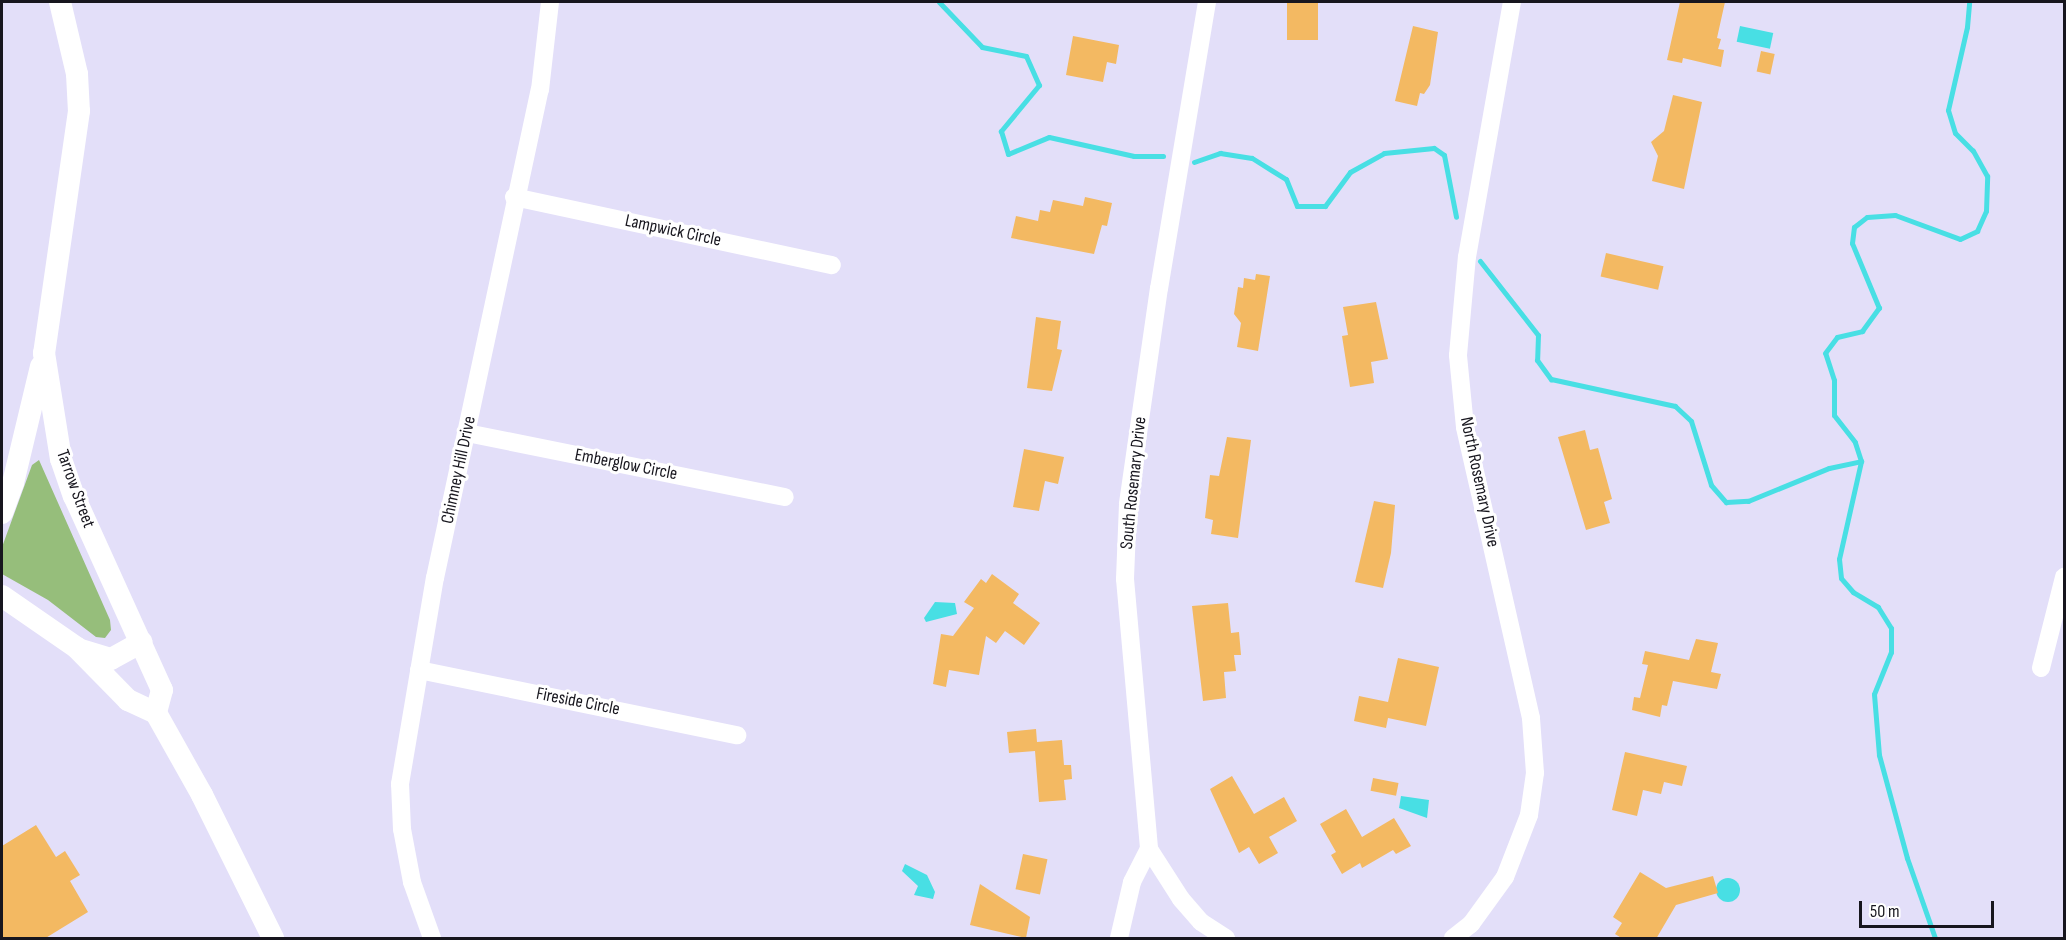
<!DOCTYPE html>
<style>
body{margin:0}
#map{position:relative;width:2066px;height:940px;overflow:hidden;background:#e3dff9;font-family:"Sofia Sans Condensed",sans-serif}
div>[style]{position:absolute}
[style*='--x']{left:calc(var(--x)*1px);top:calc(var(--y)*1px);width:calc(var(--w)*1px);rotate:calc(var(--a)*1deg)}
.green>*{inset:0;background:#96be7b}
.water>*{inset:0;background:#48dfe4;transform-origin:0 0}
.round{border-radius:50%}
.stream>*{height:5px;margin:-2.5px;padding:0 2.5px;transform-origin:2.5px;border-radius:2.5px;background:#48dfe4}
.building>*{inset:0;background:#f3b962;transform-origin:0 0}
.minor>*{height:18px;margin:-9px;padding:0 9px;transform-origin:9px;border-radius:9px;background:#fff}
.major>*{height:22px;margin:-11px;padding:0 11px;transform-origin:11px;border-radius:11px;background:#fff}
span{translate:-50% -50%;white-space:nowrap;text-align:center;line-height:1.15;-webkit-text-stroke:6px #fff;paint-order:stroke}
.street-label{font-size:18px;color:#17161e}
.frame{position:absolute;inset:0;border:3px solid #17161e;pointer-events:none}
.scale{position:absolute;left:1859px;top:901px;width:135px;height:27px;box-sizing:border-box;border:3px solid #17161e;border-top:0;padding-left:8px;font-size:18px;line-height:21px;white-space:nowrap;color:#17161e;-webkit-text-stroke:4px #fff;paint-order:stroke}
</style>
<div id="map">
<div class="green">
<i style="clip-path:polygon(39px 460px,110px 620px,111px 630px,105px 638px,96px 637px,48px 600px,2px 574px,2px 547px,32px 465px)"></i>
</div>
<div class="water">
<i style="left:1740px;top:26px;width:34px;height:16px;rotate:12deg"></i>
<i style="clip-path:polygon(935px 602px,955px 603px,957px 614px,926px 622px,924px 618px)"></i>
<i style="clip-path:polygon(1401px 796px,1429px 800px,1427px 818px,1399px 808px)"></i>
<i style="clip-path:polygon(905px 864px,927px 875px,935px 892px,933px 899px,914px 895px,918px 886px,902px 871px)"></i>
<i class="round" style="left:1716px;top:878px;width:24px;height:24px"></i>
</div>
<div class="stream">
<i style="--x:939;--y:2;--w:62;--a:46.3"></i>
<i style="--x:982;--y:47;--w:45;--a:11.6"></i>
<i style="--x:1026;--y:56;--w:32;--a:66"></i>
<i style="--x:1039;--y:85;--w:60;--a:129.6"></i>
<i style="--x:1001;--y:131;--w:24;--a:73"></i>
<i style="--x:1008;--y:154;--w:44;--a:-22.5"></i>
<i style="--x:1049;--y:137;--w:87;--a:12.6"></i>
<i style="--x:1134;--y:156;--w:29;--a:0"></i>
<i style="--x:1194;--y:162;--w:28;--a:-19"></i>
<i style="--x:1220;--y:153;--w:32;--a:9"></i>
<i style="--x:1252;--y:158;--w:40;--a:32"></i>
<i style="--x:1286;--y:179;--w:29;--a:68"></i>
<i style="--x:1297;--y:206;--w:28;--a:0"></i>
<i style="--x:1325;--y:206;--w:42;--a:-53.7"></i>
<i style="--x:1350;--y:172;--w:39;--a:-29"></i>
<i style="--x:1384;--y:153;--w:50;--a:-5.7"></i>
<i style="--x:1434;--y:148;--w:12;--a:35"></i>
<i style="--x:1444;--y:155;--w:63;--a:79"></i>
<i style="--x:1480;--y:261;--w:94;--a:51.9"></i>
<i style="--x:1538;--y:335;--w:25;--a:92"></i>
<i style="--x:1537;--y:360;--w:24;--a:54"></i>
<i style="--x:1551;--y:379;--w:127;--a:12.3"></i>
<i style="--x:1675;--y:406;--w:22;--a:43"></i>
<i style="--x:1691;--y:421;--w:67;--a:72.6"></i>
<i style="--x:1711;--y:485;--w:23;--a:49"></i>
<i style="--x:1726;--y:502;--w:22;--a:-3"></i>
<i style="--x:1748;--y:501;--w:87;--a:-22.2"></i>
<i style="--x:1829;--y:468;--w:33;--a:-12"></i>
<i style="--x:1935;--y:938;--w:85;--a:-109.3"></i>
<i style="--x:1907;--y:858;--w:107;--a:-105.2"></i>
<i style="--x:1879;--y:755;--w:61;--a:-94.7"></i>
<i style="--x:1874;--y:694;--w:45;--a:-68"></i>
<i style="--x:1891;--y:652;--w:24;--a:-90"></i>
<i style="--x:1891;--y:628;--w:25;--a:-122"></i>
<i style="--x:1878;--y:607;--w:29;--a:-149"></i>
<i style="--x:1853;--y:592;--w:18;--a:-131"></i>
<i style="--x:1841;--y:578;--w:19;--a:-96"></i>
<i style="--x:1839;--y:559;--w:100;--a:-77.3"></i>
<i style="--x:1861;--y:461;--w:20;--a:-108"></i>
<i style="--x:1855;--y:442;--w:34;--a:-128"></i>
<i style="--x:1834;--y:415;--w:35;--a:-90"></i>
<i style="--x:1834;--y:380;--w:28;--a:-108"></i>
<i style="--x:1825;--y:353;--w:20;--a:-53"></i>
<i style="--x:1837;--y:337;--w:26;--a:-13"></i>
<i style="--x:1862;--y:331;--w:29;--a:-54"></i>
<i style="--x:1879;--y:308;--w:70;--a:-112.6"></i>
<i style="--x:1852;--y:243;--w:16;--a:-83"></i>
<i style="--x:1854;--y:227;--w:16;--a:-38"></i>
<i style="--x:1867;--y:217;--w:28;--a:-4"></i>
<i style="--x:1895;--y:215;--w:69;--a:20.3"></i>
<i style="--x:1960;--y:239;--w:19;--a:-25"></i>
<i style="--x:1977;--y:231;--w:22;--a:-66"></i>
<i style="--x:1986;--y:211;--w:35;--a:-88"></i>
<i style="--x:1987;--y:176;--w:29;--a:-119"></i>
<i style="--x:1973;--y:151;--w:25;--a:-135"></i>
<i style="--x:1955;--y:133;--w:24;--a:-107"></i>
<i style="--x:1948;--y:110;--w:85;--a:-77.1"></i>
<i style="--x:1967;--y:27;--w:25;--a:-85"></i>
</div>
<div class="building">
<i style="left:1287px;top:2px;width:31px;height:38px"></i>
<i style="clip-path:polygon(1680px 2px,1725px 2px,1717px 38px,1721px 39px,1718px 49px,1724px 50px,1721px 67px,1683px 58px,1682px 63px,1667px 60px)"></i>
<i style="clip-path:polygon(1413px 26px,1438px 32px,1430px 85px,1424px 94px,1420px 93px,1417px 106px,1395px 101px)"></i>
<i style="clip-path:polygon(1073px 36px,1119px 45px,1116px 64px,1107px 62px,1103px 82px,1066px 75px)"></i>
<i style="left:1761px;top:51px;width:14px;height:21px;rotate:12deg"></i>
<i style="clip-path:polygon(1673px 95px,1702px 102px,1684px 189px,1652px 181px,1658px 156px,1651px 142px,1664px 131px)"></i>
<i style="clip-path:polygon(1085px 197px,1112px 203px,1107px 226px,1102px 225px,1094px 254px,1011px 238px,1016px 216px,1038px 221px,1040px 210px,1050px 212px,1053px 200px,1083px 206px)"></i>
<i style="left:1606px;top:253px;width:59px;height:24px;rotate:13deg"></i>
<i style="clip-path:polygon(1256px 274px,1270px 276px,1258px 351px,1237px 347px,1241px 323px,1234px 314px,1238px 287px,1243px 288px,1244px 278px,1255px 280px)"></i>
<i style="clip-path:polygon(1376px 302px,1388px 359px,1371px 362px,1374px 383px,1350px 387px,1342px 336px,1348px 335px,1343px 307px)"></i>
<i style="clip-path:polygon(1036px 317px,1061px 321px,1057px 349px,1062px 350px,1052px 391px,1027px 388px)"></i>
<i style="clip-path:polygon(1585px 430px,1590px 450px,1598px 448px,1612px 499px,1604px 502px,1610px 523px,1586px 530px,1558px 437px)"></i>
<i style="clip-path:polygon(1227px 437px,1251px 440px,1238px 538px,1211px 534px,1213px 520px,1205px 518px,1210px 475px,1219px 476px)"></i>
<i style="clip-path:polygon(1024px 449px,1064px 457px,1058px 484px,1045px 481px,1039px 511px,1013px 507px)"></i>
<i style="clip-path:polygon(1374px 501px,1395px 505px,1391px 553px,1383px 588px,1355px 582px)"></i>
<i style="clip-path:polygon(992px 574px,1019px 594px,1013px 603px,1040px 623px,1024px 645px,1005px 631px,996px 643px,986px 636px,979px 675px,949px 670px,946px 687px,933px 684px,941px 634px,953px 636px,974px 608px,964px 602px,981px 579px,986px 583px)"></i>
<i style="clip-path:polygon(1228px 603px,1231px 633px,1239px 632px,1241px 655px,1234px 655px,1236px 671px,1224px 672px,1226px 698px,1203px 701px,1192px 606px)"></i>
<i style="clip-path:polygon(1696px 639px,1718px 643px,1711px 672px,1721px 674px,1717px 689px,1673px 681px,1667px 706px,1662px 705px,1660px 717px,1632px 710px,1634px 697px,1640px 698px,1648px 665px,1642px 664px,1645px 651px,1689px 660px)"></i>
<i style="clip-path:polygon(1398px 658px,1439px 667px,1426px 726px,1388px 718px,1386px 728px,1354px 721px,1359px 696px,1388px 702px)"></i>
<i style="clip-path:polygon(1036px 729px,1037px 742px,1062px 740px,1064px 765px,1071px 765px,1072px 779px,1064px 780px,1066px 800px,1039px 802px,1035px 751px,1009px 753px,1007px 732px)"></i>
<i style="clip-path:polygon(1625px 752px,1687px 766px,1682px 786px,1664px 782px,1661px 794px,1643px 790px,1637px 816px,1612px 810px)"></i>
<i style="clip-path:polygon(1232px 776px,1254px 814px,1284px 797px,1297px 821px,1269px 837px,1278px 853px,1259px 864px,1249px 847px,1239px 853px,1210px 789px)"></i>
<i style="left:1373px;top:778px;width:26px;height:13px;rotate:11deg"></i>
<i style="clip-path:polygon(1346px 809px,1362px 837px,1394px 818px,1411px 846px,1396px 854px,1393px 850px,1362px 868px,1360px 863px,1342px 874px,1331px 855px,1336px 852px,1320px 824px)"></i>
<i style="clip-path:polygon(36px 825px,56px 857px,65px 851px,80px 875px,70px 881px,88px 912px,44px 939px,2px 939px,2px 846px)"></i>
<i style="left:1023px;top:854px;width:25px;height:36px;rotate:12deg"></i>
<i style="clip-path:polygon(1640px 872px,1666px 888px,1713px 876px,1718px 893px,1676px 905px,1656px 939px,1623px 939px,1615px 934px,1622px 923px,1613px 917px)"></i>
<i style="clip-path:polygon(980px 884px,1030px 917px,1026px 938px,970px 925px)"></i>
</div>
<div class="minor">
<i style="--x:1207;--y:2;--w:290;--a:99.5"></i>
<i style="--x:1159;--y:288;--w:218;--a:98.2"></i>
<i style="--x:1128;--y:504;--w:75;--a:92.3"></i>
<i style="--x:1125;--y:579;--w:271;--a:84.9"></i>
<i style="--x:1149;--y:849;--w:59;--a:57.4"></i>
<i style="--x:1181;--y:899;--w:30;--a:49"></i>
<i style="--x:1201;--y:922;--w:30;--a:33"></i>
<i style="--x:514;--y:197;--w:325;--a:12.1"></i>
<i style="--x:467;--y:433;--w:324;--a:11.4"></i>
<i style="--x:2041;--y:668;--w:94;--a:-75.8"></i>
<i style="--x:419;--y:670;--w:325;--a:11.6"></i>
<i style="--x:432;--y:938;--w:59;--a:-109.7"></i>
<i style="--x:412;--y:882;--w:54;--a:-100.7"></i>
<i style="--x:402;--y:829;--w:45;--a:-92.5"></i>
<i style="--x:400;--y:784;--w:209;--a:-80.4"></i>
<i style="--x:435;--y:578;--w:499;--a:-77.9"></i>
<i style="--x:540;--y:90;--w:89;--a:-83.5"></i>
<i style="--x:1119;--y:938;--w:57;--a:-76.9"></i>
<i style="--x:1132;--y:882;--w:37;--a:-63"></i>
<i style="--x:1453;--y:938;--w:23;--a:-38"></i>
<i style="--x:1471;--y:924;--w:58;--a:-54.1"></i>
<i style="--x:1505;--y:877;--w:66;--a:-68.8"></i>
<i style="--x:1529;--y:815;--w:42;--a:-81.9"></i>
<i style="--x:1535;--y:773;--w:55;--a:-94.2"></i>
<i style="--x:1531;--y:718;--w:298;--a:-102.8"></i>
<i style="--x:1465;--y:427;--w:72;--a:-95.6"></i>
<i style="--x:1458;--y:355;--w:98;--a:-84.8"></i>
<i style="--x:1467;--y:257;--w:259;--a:-80"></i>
</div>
<div class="major">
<i style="--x:60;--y:2;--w:74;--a:76.7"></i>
<i style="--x:77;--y:74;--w:37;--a:87"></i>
<i style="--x:79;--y:111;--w:245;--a:98.2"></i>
<i style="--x:44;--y:353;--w:107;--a:80.9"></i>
<i style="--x:61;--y:459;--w:39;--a:71"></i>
<i style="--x:74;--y:496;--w:213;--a:65.6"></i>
<i style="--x:162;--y:690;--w:24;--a:105"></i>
<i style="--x:156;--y:713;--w:94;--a:60.7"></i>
<i style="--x:202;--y:795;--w:160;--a:63.6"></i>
<i style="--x:2;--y:513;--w:32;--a:-70"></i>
<i style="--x:13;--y:483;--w:120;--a:-76.5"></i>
<i style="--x:2;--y:596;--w:91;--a:34.7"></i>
<i style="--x:77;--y:648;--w:73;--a:45.6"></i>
<i style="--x:128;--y:700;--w:31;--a:25"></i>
<i style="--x:81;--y:650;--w:31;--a:17"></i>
<i style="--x:111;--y:659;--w:35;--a:-29"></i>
</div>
<div class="street-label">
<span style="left:673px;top:231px;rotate:12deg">Lampwick Circle</span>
<span style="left:626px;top:465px;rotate:11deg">Emberglow Circle</span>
<span style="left:459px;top:470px;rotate:-78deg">Chimney Hill Drive</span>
<span style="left:1479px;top:482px;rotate:78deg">North Rosemary Drive</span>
<span style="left:1134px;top:483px;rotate:-84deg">South Rosemary Drive</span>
<span style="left:75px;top:489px;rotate:70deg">Tarrow Street</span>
<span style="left:578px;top:702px;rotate:11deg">Fireside Circle</span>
</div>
<div class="frame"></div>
<div class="scale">50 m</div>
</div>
